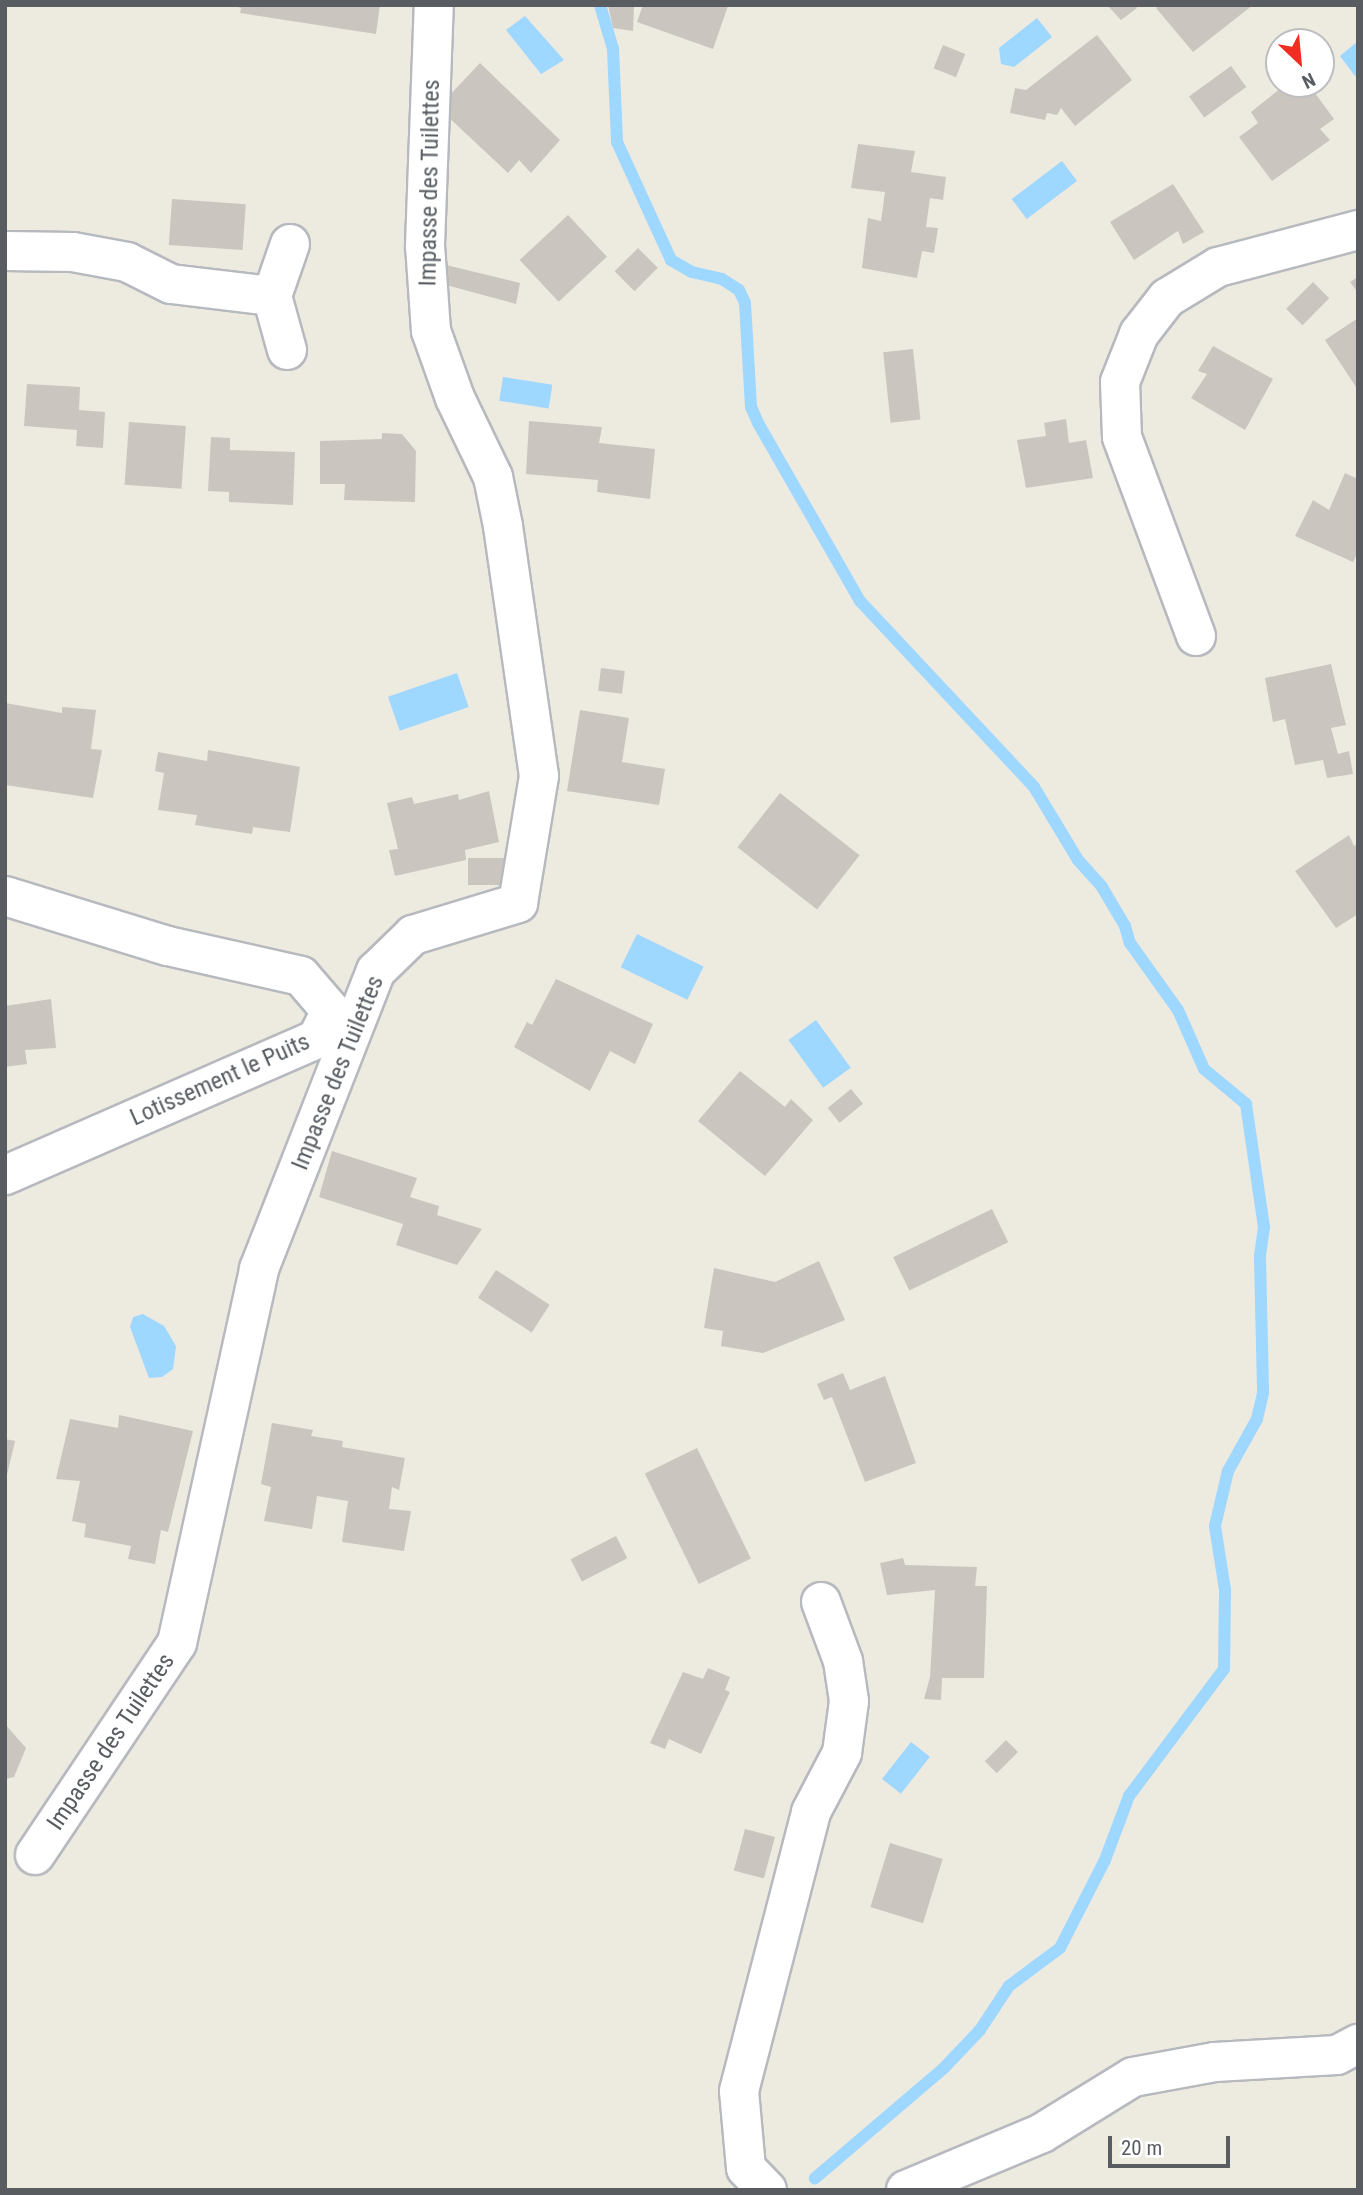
<!DOCTYPE html>
<style>
body{margin:0}
#map{position:relative;width:1363px;height:2195px;overflow:hidden;background:#edeae0;font-family:"Roboto Condensed",sans-serif}
div>[style]{position:absolute}
[style*='--x']{left:calc(var(--x)*1px);top:calc(var(--y)*1px);width:calc(var(--w)*1px);rotate:calc(var(--a)*1deg)}
.water>*{inset:0;background:#9ed7ff;transform-origin:0 0}
.stream>*{height:12px;margin:-6px;padding:0 6px;transform-origin:6px;border-radius:6px;background:#9ed7ff}
.building>*{inset:0;background:#cac6bf;transform-origin:0 0}
.roads{filter:drop-shadow(2px 0 #b6b9be) drop-shadow(-2px 0 #b6b9be) drop-shadow(0 2px #b6b9be) drop-shadow(0 -2px #b6b9be)}
.minor>*{height:38px;margin:-19px;padding:0 19px;transform-origin:19px;border-radius:19px;background:#fff}
span{translate:-50% -50%;white-space:nowrap;text-align:center;line-height:1.15;-webkit-text-stroke:7px #fff;paint-order:stroke}
.street-label{font-size:24px;color:#595d62}
.frame{position:absolute;inset:0;border:7px solid #595d62;pointer-events:none}
.north{position:absolute;left:1265px;top:28px;width:70px;height:70px;box-sizing:border-box;background:#fff;border:2px solid #bdbec0;border-radius:50%;rotate:154deg;font-size:19px;font-weight:700;line-height:28px;text-align:center;color:#595d62}
.north::after{content:'';display:block;margin:auto;width:24px;height:32px;background:#f02d22;clip-path:polygon(50% 0,100% 100%,50% 72%,0 100%)}
.scale{position:absolute;left:1108px;top:2136px;width:122px;height:32px;box-sizing:border-box;border:4px solid #595d62;border-top:0;padding-left:9px;font-size:21px;line-height:24px;white-space:nowrap;color:#595d62;-webkit-text-stroke:5px #fff;paint-order:stroke}
</style>
<div id="map">
<div class="water">
<i style="clip-path:polygon(525px 16px,564px 60px,541px 74px,506px 30px)"></i>
<i style="clip-path:polygon(1037px 18px,1052px 37px,1014px 67px,1001px 64px,999px 48px)"></i>
<i style="clip-path:polygon(1358px 41px,1358px 74px,1355px 76px,1340px 56px)"></i>
<i style="left:1062px;top:161px;width:25px;height:63px;rotate:53deg"></i>
<i style="left:503px;top:377px;width:50px;height:24px;rotate:9deg"></i>
<i style="left:457px;top:673px;width:36px;height:73px;rotate:71deg"></i>
<i style="left:637px;top:934px;width:74px;height:37px;rotate:26deg"></i>
<i style="left:816px;top:1020px;width:59px;height:34px;rotate:54deg"></i>
<i style="clip-path:polygon(143px 1314px,164px 1326px,176px 1346px,173px 1369px,162px 1377px,149px 1378px,130px 1327px,133px 1317px)"></i>
<i style="left:911px;top:1742px;width:24px;height:47px;rotate:38deg"></i>
</div>
<div class="stream">
<i style="--x:600;--y:5;--w:46;--a:73.5"></i>
<i style="--x:613;--y:49;--w:93;--a:87.5"></i>
<i style="--x:617;--y:142;--w:130;--a:65.4"></i>
<i style="--x:671;--y:260;--w:24;--a:30"></i>
<i style="--x:692;--y:272;--w:31;--a:13"></i>
<i style="--x:722;--y:279;--w:20;--a:33"></i>
<i style="--x:739;--y:290;--w:14;--a:65"></i>
<i style="--x:745;--y:303;--w:104;--a:86.7"></i>
<i style="--x:751;--y:407;--w:17;--a:66"></i>
<i style="--x:758;--y:423;--w:205;--a:60.2"></i>
<i style="--x:860;--y:601;--w:255;--a:46.9"></i>
<i style="--x:1034;--y:787;--w:85;--a:58.9"></i>
<i style="--x:1078;--y:860;--w:36;--a:48"></i>
<i style="--x:1102;--y:887;--w:45;--a:59.5"></i>
<i style="--x:1125;--y:926;--w:18;--a:74"></i>
<i style="--x:1130;--y:943;--w:82;--a:54.4"></i>
<i style="--x:1178;--y:1010;--w:64;--a:66.2"></i>
<i style="--x:1204;--y:1069;--w:55;--a:39.8"></i>
<i style="--x:1246;--y:1104;--w:124;--a:81.7"></i>
<i style="--x:1264;--y:1227;--w:30;--a:98"></i>
<i style="--x:1260;--y:1257;--w:136;--a:88.7"></i>
<i style="--x:1263;--y:1393;--w:27;--a:103"></i>
<i style="--x:1257;--y:1419;--w:60;--a:119.1"></i>
<i style="--x:1228;--y:1471;--w:57;--a:103.3"></i>
<i style="--x:1215;--y:1526;--w:65;--a:81.1"></i>
<i style="--x:1225;--y:1590;--w:79;--a:90.7"></i>
<i style="--x:1224;--y:1669;--w:159;--a:126.8"></i>
<i style="--x:1129;--y:1796;--w:68;--a:110.6"></i>
<i style="--x:1105;--y:1860;--w:99;--a:117.1"></i>
<i style="--x:1060;--y:1948;--w:64;--a:143.3"></i>
<i style="--x:1009;--y:1986;--w:53;--a:123.4"></i>
<i style="--x:980;--y:2030;--w:52;--a:133.5"></i>
<i style="--x:944;--y:2068;--w:170;--a:139.5"></i>
</div>
<div class="building">
<i style="clip-path:polygon(231px 5px,380px 5px,376px 34px,240px 13px,241px 8px)"></i>
<i style="clip-path:polygon(608px 5px,634px 5px,633px 31px,613px 28px)"></i>
<i style="clip-path:polygon(643px 5px,725px 5px,728px 6px,713px 49px,637px 22px)"></i>
<i style="clip-path:polygon(1107px 5px,1135px 5px,1137px 8px,1121px 20px)"></i>
<i style="clip-path:polygon(1159px 5px,1253px 5px,1193px 52px,1156px 8px)"></i>
<i style="clip-path:polygon(1097px 35px,1132px 80px,1075px 126px,1061px 108px,1057px 115px,1047px 113px,1045px 120px,1010px 113px,1015px 88px,1026px 90px)"></i>
<i style="left:943px;top:45px;width:24px;height:25px;rotate:22deg"></i>
<i style="clip-path:polygon(480px 63px,560px 140px,531px 173px,519px 160px,508px 173px,444px 113px,444px 101px)"></i>
<i style="left:1231px;top:66px;width:26px;height:52px;rotate:54deg"></i>
<i style="clip-path:polygon(1286px 84px,1295px 96px,1309px 85px,1334px 119px,1320px 129px,1330px 140px,1272px 181px,1239px 137px,1258px 123px,1251px 112px)"></i>
<i style="clip-path:polygon(858px 144px,915px 151px,911px 172px,946px 177px,943px 200px,930px 198px,926px 227px,938px 228px,934px 253px,922px 251px,917px 278px,862px 268px,868px 218px,881px 221px,885px 192px,851px 188px)"></i>
<i style="clip-path:polygon(1173px 184px,1204px 232px,1183px 244px,1178px 231px,1134px 260px,1110px 222px)"></i>
<i style="left:172px;top:199px;width:74px;height:46px;rotate:4deg"></i>
<i style="left:568px;top:215px;width:57px;height:66px;rotate:47deg"></i>
<i style="left:638px;top:248px;width:28px;height:33px;rotate:45deg"></i>
<i style="clip-path:polygon(446px 265px,520px 283px,516px 304px,446px 285px)"></i>
<i style="clip-path:polygon(1358px 277px,1358px 293px,1350px 282px)"></i>
<i style="left:1313px;top:282px;width:23px;height:38px;rotate:45deg"></i>
<i style="clip-path:polygon(1358px 318px,1358px 390px,1325px 340px)"></i>
<i style="clip-path:polygon(1213px 346px,1273px 379px,1245px 430px,1191px 398px,1207px 374px,1198px 371px)"></i>
<i style="left:913px;top:349px;width:71px;height:30px;rotate:84deg"></i>
<i style="clip-path:polygon(27px 384px,80px 387px,79px 410px,105px 412px,103px 448px,76px 446px,77px 430px,24px 426px)"></i>
<i style="clip-path:polygon(1066px 419px,1069px 443px,1086px 440px,1093px 478px,1026px 488px,1017px 440px,1046px 436px,1044px 423px)"></i>
<i style="clip-path:polygon(529px 421px,602px 427px,599px 443px,655px 449px,650px 499px,597px 492px,598px 480px,526px 474px)"></i>
<i style="left:129px;top:422px;width:57px;height:63px;rotate:4deg"></i>
<i style="clip-path:polygon(382px 433px,402px 434px,416px 451px,415px 502px,344px 500px,345px 484px,320px 484px,320px 441px,382px 439px)"></i>
<i style="clip-path:polygon(211px 437px,230px 438px,230px 450px,295px 452px,293px 505px,229px 502px,229px 492px,208px 491px)"></i>
<i style="clip-path:polygon(1345px 473px,1358px 479px,1358px 552px,1353px 562px,1295px 536px,1313px 500px,1329px 510px)"></i>
<i style="clip-path:polygon(1331px 664px,1346px 725px,1331px 728px,1338px 754px,1349px 751px,1353px 774px,1327px 778px,1323px 760px,1295px 765px,1285px 719px,1273px 722px,1265px 678px)"></i>
<i style="left:601px;top:668px;width:24px;height:23px;rotate:7deg"></i>
<i style="clip-path:polygon(5px 703px,62px 713px,62px 707px,96px 710px,91px 749px,102px 750px,93px 798px,5px 785px)"></i>
<i style="clip-path:polygon(580px 710px,629px 718px,622px 762px,665px 769px,659px 805px,567px 791px)"></i>
<i style="clip-path:polygon(208px 750px,300px 767px,290px 832px,253px 827px,252px 834px,195px 825px,197px 815px,158px 810px,164px 773px,155px 771px,158px 752px,207px 761px)"></i>
<i style="clip-path:polygon(489px 791px,499px 842px,465px 850px,466px 860px,395px 876px,389px 850px,398px 849px,387px 803px,412px 797px,414px 804px,458px 794px,459px 800px)"></i>
<i style="left:780px;top:793px;width:101px;height:69px;rotate:38deg"></i>
<i style="clip-path:polygon(1349px 835px,1354px 846px,1358px 843px,1358px 914px,1336px 928px,1295px 871px)"></i>
<i style="left:512px;top:858px;width:27px;height:44px;rotate:90deg"></i>
<i style="clip-path:polygon(556px 979px,653px 1024px,635px 1064px,610px 1051px,590px 1091px,514px 1047px,527px 1022px,532px 1025px)"></i>
<i style="clip-path:polygon(51px 999px,56px 1048px,25px 1050px,27px 1064px,5px 1067px,5px 1006px)"></i>
<i style="clip-path:polygon(740px 1071px,785px 1107px,791px 1099px,813px 1120px,765px 1176px,698px 1121px)"></i>
<i style="left:851px;top:1089px;width:19px;height:30px;rotate:51deg"></i>
<i style="clip-path:polygon(332px 1151px,417px 1178px,410px 1197px,439px 1206px,437px 1215px,482px 1229px,457px 1265px,396px 1245px,403px 1224px,319px 1197px)"></i>
<i style="left:992px;top:1209px;width:37px;height:110px;rotate:64deg"></i>
<i style="clip-path:polygon(819px 1261px,845px 1320px,763px 1353px,721px 1346px,723px 1331px,704px 1328px,714px 1268px,775px 1282px)"></i>
<i style="left:496px;top:1270px;width:64px;height:33px;rotate:33deg"></i>
<i style="clip-path:polygon(843px 1373px,850px 1390px,885px 1376px,916px 1463px,865px 1482px,832px 1397px,824px 1400px,817px 1384px)"></i>
<i style="clip-path:polygon(119px 1415px,193px 1431px,168px 1532px,161px 1530px,155px 1564px,128px 1559px,131px 1546px,84px 1537px,86px 1524px,72px 1521px,80px 1481px,56px 1479px,70px 1419px,118px 1428px)"></i>
<i style="clip-path:polygon(272px 1423px,313px 1430px,311px 1436px,343px 1441px,342px 1447px,405px 1458px,399px 1490px,392px 1487px,389px 1509px,411px 1511px,404px 1551px,342px 1542px,348px 1501px,317px 1496px,312px 1529px,264px 1521px,271px 1487px,261px 1484px)"></i>
<i style="clip-path:polygon(5px 1439px,15px 1441px,6px 1479px,5px 1478px)"></i>
<i style="left:697px;top:1448px;width:123px;height:58px;rotate:64deg"></i>
<i style="left:616px;top:1536px;width:25px;height:51px;rotate:63deg"></i>
<i style="clip-path:polygon(903px 1558px,905px 1565px,977px 1567px,975px 1586px,987px 1586px,984px 1678px,942px 1678px,941px 1700px,924px 1699px,930px 1677px,935px 1590px,887px 1595px,880px 1563px)"></i>
<i style="clip-path:polygon(708px 1668px,730px 1677px,725px 1690px,730px 1692px,701px 1754px,669px 1739px,665px 1749px,650px 1743px,683px 1672px,703px 1679px)"></i>
<i style="clip-path:polygon(5px 1724px,26px 1748px,14px 1777px,5px 1779px)"></i>
<i style="left:1006px;top:1740px;width:17px;height:30px;rotate:45deg"></i>
<i style="left:745px;top:1829px;width:31px;height:43px;rotate:15deg"></i>
<i style="left:890px;top:1843px;width:55px;height:67px;rotate:17deg"></i>
</div>
<div class="roads">
<div class="minor">
<i style="--x:5;--y:251;--w:68;--a:0.8"></i>
<i style="--x:73;--y:252;--w:55;--a:10.5"></i>
<i style="--x:127;--y:262;--w:49;--a:26.6"></i>
<i style="--x:171;--y:284;--w:102;--a:6.8"></i>
<i style="--x:287;--y:350;--w:56;--a:-105.5"></i>
<i style="--x:272;--y:296;--w:55;--a:-70.9"></i>
<i style="--x:1196;--y:636;--w:212;--a:-110.4"></i>
<i style="--x:1122;--y:437;--w:55;--a:-92.1"></i>
<i style="--x:1120;--y:382;--w:52;--a:-68.4"></i>
<i style="--x:1139;--y:334;--w:46;--a:-52.1"></i>
<i style="--x:1167;--y:298;--w:60;--a:-31.3"></i>
<i style="--x:1218;--y:267;--w:145;--a:-14.8"></i>
<i style="--x:5;--y:896;--w:170;--a:17.1"></i>
<i style="--x:168;--y:946;--w:136;--a:12.7"></i>
<i style="--x:301;--y:976;--w:46;--a:49.4"></i>
<i style="--x:331;--y:1011;--w:31;--a:117"></i>
<i style="--x:317;--y:1039;--w:340;--a:156.4"></i>
<i style="--x:35;--y:1855;--w:255;--a:-56.2"></i>
<i style="--x:177;--y:1643;--w:383;--a:-77.6"></i>
<i style="--x:259;--y:1269;--w:320;--a:-68.6"></i>
<i style="--x:376;--y:971;--w:52;--a:-44.2"></i>
<i style="--x:413;--y:935;--w:110;--a:-16.9"></i>
<i style="--x:518;--y:903;--w:129;--a:-80.6"></i>
<i style="--x:539;--y:776;--w:253;--a:-98.2"></i>
<i style="--x:503;--y:526;--w:50;--a:-101.5"></i>
<i style="--x:493;--y:477;--w:88;--a:-115.7"></i>
<i style="--x:455;--y:398;--w:71;--a:-109.7"></i>
<i style="--x:431;--y:331;--w:86;--a:-94"></i>
<i style="--x:425;--y:245;--w:240;--a:-87.9"></i>
<i style="--x:767;--y:2190;--w:30;--a:-134"></i>
<i style="--x:746;--y:2168;--w:77;--a:-95.2"></i>
<i style="--x:739;--y:2091;--w:288;--a:-75.5"></i>
<i style="--x:811;--y:1812;--w:67;--a:-62.3"></i>
<i style="--x:842;--y:1753;--w:52;--a:-82.3"></i>
<i style="--x:849;--y:1701;--w:40;--a:-98.5"></i>
<i style="--x:843;--y:1661;--w:63;--a:-110.4"></i>
<i style="--x:906;--y:2190;--w:147;--a:-22.7"></i>
<i style="--x:1042;--y:2133;--w:107;--a:-31.6"></i>
<i style="--x:1133;--y:2077;--w:83;--a:-10.4"></i>
<i style="--x:1215;--y:2062;--w:122;--a:-3.3"></i>
<i style="--x:1337;--y:2055;--w:24;--a:-28"></i>
</div>
</div>
<div class="street-label">
<span style="left:430px;top:183px;rotate:-89deg">Impasse des Tuilettes</span>
<span style="left:338px;top:1073px;rotate:-68deg">Impasse des Tuilettes</span>
<span style="left:220px;top:1080px;rotate:-24deg">Lotissement le Puits</span>
<span style="left:111px;top:1742px;rotate:-56deg">Impasse des Tuilettes</span>
</div>
<div class="frame"></div>
<div class="north">N</div>
<div class="scale">20 m</div>
</div>
